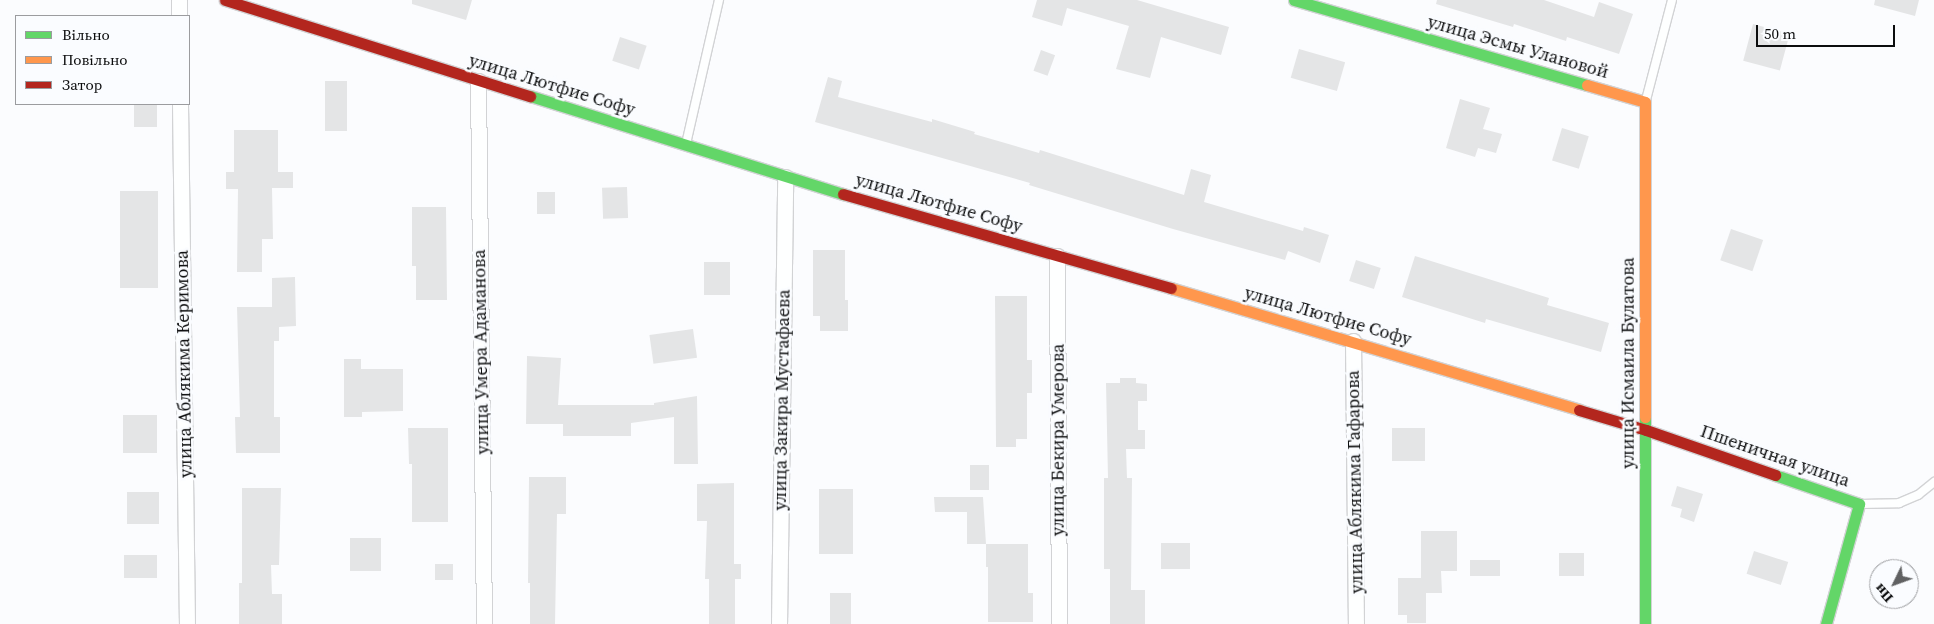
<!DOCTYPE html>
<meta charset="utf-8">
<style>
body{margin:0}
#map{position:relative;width:1934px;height:624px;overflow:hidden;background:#fbfcfe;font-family:"Source Serif 4",serif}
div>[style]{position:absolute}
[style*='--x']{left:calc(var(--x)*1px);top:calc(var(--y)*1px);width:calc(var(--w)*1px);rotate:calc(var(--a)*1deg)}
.building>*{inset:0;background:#e4e5e6;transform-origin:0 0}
.roads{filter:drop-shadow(1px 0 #d2d3d5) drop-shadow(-1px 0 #d2d3d5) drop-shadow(0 1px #d2d3d5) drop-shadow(0 -1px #d2d3d5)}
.lane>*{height:8px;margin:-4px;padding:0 4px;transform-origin:4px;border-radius:4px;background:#feffff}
.street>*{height:15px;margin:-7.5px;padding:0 7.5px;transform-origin:7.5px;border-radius:7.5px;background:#feffff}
.fast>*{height:11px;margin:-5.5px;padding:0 5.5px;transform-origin:5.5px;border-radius:5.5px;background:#63d668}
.slow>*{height:11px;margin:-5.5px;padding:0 5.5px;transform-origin:5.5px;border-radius:5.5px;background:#ff974d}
.jam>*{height:11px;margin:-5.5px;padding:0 5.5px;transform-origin:5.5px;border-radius:5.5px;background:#b3261e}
span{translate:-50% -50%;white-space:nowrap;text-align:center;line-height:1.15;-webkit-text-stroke:5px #fafcff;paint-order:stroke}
.street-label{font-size:18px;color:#0c0d0e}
.legend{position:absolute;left:15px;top:15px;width:175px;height:90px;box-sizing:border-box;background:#fafcff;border:1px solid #9b9c9f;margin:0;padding:6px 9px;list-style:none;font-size:15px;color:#0c0d0e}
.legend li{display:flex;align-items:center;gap:10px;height:25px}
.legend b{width:25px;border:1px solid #9b9c9f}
.north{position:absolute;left:1869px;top:559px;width:50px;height:50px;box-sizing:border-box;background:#fafcff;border:1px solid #9b9c9f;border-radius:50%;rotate:228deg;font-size:14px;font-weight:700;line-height:20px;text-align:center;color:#0c0d0e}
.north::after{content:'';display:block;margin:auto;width:18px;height:22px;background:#606162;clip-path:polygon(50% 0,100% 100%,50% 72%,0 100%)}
.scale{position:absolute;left:1756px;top:25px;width:139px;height:22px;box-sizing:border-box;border:2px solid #0c0d0e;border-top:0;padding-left:6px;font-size:15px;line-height:18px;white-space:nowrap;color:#0c0d0e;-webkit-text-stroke:4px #fafcff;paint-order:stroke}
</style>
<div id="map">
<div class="building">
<i style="clip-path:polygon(412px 0,472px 0,466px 20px,412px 4px)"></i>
<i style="clip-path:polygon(1037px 0,1137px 0,1229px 27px,1221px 55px,1161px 37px,1150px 78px,1116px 69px,1129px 26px,1067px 8px,1062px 26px,1032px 17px)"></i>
<i style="clip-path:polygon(1437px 0,1544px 0,1594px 17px,1599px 2px,1633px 14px,1619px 54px,1567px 37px,1566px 41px,1514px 24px,1513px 27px,1436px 4px)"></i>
<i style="clip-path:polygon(1875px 0,1919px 0,1915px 16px,1874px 5px)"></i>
<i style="left:1753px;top:24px;width:38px;height:38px;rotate:15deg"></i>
<i style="left:620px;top:37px;width:28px;height:25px;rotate:18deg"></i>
<i style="left:1299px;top:49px;width:48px;height:30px;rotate:16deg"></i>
<i style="left:1041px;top:50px;width:15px;height:22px;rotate:20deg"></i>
<i style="clip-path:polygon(828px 77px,842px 81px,838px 97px,932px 122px,932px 119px,975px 132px,974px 134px,1039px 153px,1040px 150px,1184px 195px,1191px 169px,1211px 175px,1204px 202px,1303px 231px,1304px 227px,1329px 235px,1320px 263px,1288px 251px,1285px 260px,1173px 229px,1029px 185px,1030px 183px,815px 122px)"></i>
<i style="left:325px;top:81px;width:22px;height:50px"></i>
<i style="clip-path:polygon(1460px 99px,1490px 108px,1483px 129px,1502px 134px,1496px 153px,1478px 148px,1475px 157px,1446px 148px)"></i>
<i style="left:134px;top:104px;width:23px;height:23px"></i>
<i style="left:1562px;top:128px;width:28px;height:34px;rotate:17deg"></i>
<i style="clip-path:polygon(234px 130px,278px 130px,278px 172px,293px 172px,293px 188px,272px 188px,273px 239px,262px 239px,262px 272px,237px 272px,238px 189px,226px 189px,226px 172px,234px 172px)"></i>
<i style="left:627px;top:187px;width:31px;height:25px;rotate:88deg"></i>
<i style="left:120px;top:191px;width:38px;height:97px"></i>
<i style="left:537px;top:192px;width:18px;height:22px"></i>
<i style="clip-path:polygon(412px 207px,446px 207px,447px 300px,416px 300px,416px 266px,412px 266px)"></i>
<i style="left:1731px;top:229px;width:34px;height:33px;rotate:19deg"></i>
<i style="clip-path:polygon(813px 250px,845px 250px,845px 300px,848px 300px,848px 331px,820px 331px,820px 316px,813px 316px)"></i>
<i style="clip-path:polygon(1415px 256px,1549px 298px,1547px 305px,1609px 323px,1601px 352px,1486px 319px,1485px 323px,1402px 297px)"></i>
<i style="left:1356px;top:260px;width:26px;height:22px;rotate:18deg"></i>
<i style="left:704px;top:262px;width:26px;height:33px"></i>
<i style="clip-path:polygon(295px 277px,296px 326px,279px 327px,279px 341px,274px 341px,274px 417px,280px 417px,280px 453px,236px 453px,235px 417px,240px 417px,237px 307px,272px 307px,272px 278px)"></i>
<i style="clip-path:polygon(995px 296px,1027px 296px,1027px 360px,1032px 360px,1032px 393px,1027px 393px,1027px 439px,1016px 439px,1016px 447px,996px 447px)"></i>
<i style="left:693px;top:329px;width:29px;height:44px;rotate:82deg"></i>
<i style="clip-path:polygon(527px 356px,561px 358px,558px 405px,654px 405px,654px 403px,697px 396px,698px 464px,674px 464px,674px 417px,631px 423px,631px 436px,563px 436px,563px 424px,526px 424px)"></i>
<i style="clip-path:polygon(344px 359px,361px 359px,361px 369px,403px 369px,403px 411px,362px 412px,362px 417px,344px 417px)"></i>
<i style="clip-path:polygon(1120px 378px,1136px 378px,1136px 383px,1147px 384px,1147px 401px,1138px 401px,1138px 430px,1145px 430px,1145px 449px,1126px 449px,1127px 478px,1132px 478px,1131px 590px,1145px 590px,1145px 624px,1110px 624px,1110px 569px,1104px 569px,1104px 478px,1108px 478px,1106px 383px,1120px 383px)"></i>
<i style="left:123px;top:415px;width:34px;height:38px"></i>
<i style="clip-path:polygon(408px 428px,448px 428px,448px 522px,412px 522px,412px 464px,409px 464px)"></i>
<i style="left:1392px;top:428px;width:33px;height:33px"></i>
<i style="left:970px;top:465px;width:19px;height:25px"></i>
<i style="clip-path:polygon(529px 477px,566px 477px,566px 514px,557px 514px,555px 624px,530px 624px,530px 583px,528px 583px)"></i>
<i style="clip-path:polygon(734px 483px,734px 564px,741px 564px,741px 579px,735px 579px,735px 624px,709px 624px,709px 579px,705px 579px,707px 521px,697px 521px,697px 484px)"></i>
<i style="clip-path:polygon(1677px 486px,1703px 494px,1694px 522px,1680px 517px,1682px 509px,1671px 506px)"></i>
<i style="clip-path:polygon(242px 488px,281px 488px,279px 565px,271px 565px,272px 594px,282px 594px,282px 624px,239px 624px,239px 583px,242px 583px)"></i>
<i style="left:819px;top:489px;width:34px;height:65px"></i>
<i style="left:127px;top:492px;width:32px;height:32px"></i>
<i style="clip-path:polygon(934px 497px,983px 497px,986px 544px,967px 544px,967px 512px,935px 512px)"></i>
<i style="clip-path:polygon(1421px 531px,1457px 531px,1457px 571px,1441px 571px,1442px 593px,1426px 593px,1426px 623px,1407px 623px,1407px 615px,1398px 615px,1398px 578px,1421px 578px)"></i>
<i style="left:350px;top:538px;width:31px;height:33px"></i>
<i style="left:1161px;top:543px;width:29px;height:26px"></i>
<i style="clip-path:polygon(986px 544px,1028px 544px,1028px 593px,1033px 593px,1033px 622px,988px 622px,988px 567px,986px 567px)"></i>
<i style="left:1754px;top:551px;width:36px;height:24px;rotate:18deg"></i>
<i style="left:1559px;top:553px;width:25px;height:23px"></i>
<i style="left:124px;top:555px;width:33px;height:23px"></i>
<i style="left:1470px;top:560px;width:30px;height:16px"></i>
<i style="left:435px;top:564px;width:18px;height:16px"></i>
<i style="left:830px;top:593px;width:21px;height:31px"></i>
</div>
<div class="roads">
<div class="lane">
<i style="--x:1646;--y:100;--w:103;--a:-75.4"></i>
<i style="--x:686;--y:144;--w:148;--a:-77.1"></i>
<i style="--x:1860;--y:504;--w:39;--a:-1"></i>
<i style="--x:1899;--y:503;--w:21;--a:-23"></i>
<i style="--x:1918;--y:495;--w:21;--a:-39"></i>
</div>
<div class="street">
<i style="--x:179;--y:0;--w:16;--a:90"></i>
<i style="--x:478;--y:81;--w:543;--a:89.37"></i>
<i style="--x:180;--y:104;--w:520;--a:89.23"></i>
<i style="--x:1057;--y:256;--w:368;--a:89.7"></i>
<i style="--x:1353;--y:341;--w:283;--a:89.4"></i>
<i style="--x:779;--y:624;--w:447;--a:-89.2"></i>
</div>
<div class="fast">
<i style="--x:1294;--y:0;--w:305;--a:16.2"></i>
<i style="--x:530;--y:96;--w:328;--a:17.4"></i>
<i style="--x:1645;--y:417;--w:207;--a:90"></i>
<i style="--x:1775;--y:475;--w:89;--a:19"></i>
<i style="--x:1859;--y:504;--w:124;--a:105.4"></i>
</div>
<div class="slow">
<i style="--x:1587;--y:85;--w:60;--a:16.3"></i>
<i style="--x:1645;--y:102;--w:315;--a:90"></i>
<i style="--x:1171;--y:288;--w:426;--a:16.6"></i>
</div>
<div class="jam">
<i style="--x:225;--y:0;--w:320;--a:17.5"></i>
<i style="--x:843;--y:194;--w:341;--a:16"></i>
<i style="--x:1579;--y:410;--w:70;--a:16.6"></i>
<i style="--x:1646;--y:430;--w:137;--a:19.2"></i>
</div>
</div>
<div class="street-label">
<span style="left:1518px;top:47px;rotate:16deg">улица Эсмы Улановой</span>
<span style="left:552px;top:85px;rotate:17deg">улица Лютфие Софу</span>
<span style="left:939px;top:203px;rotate:16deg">улица Лютфие Софу</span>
<span style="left:1328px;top:316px;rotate:16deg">улица Лютфие Софу</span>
<span style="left:481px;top:352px;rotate:-91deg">улица Умера Адаманова</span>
<span style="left:1628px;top:363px;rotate:-90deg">улица Исмаила Булатова</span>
<span style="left:184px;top:364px;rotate:-91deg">улица Аблякима Керимова</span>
<span style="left:782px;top:400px;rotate:-89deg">улица Закира Мустафаева</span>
<span style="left:1058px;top:440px;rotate:-90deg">улица Бекира Умерова</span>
<span style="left:1775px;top:456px;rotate:19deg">Пшеничная улица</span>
<span style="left:1355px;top:482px;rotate:-91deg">улица Аблякима Гафарова</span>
</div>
<ul class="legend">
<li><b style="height:6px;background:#63d668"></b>Вільно</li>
<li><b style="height:6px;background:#ff974d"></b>Повільно</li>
<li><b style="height:6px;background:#b3261e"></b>Затор</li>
</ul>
<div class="north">Пн</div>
<div class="scale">50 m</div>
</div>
